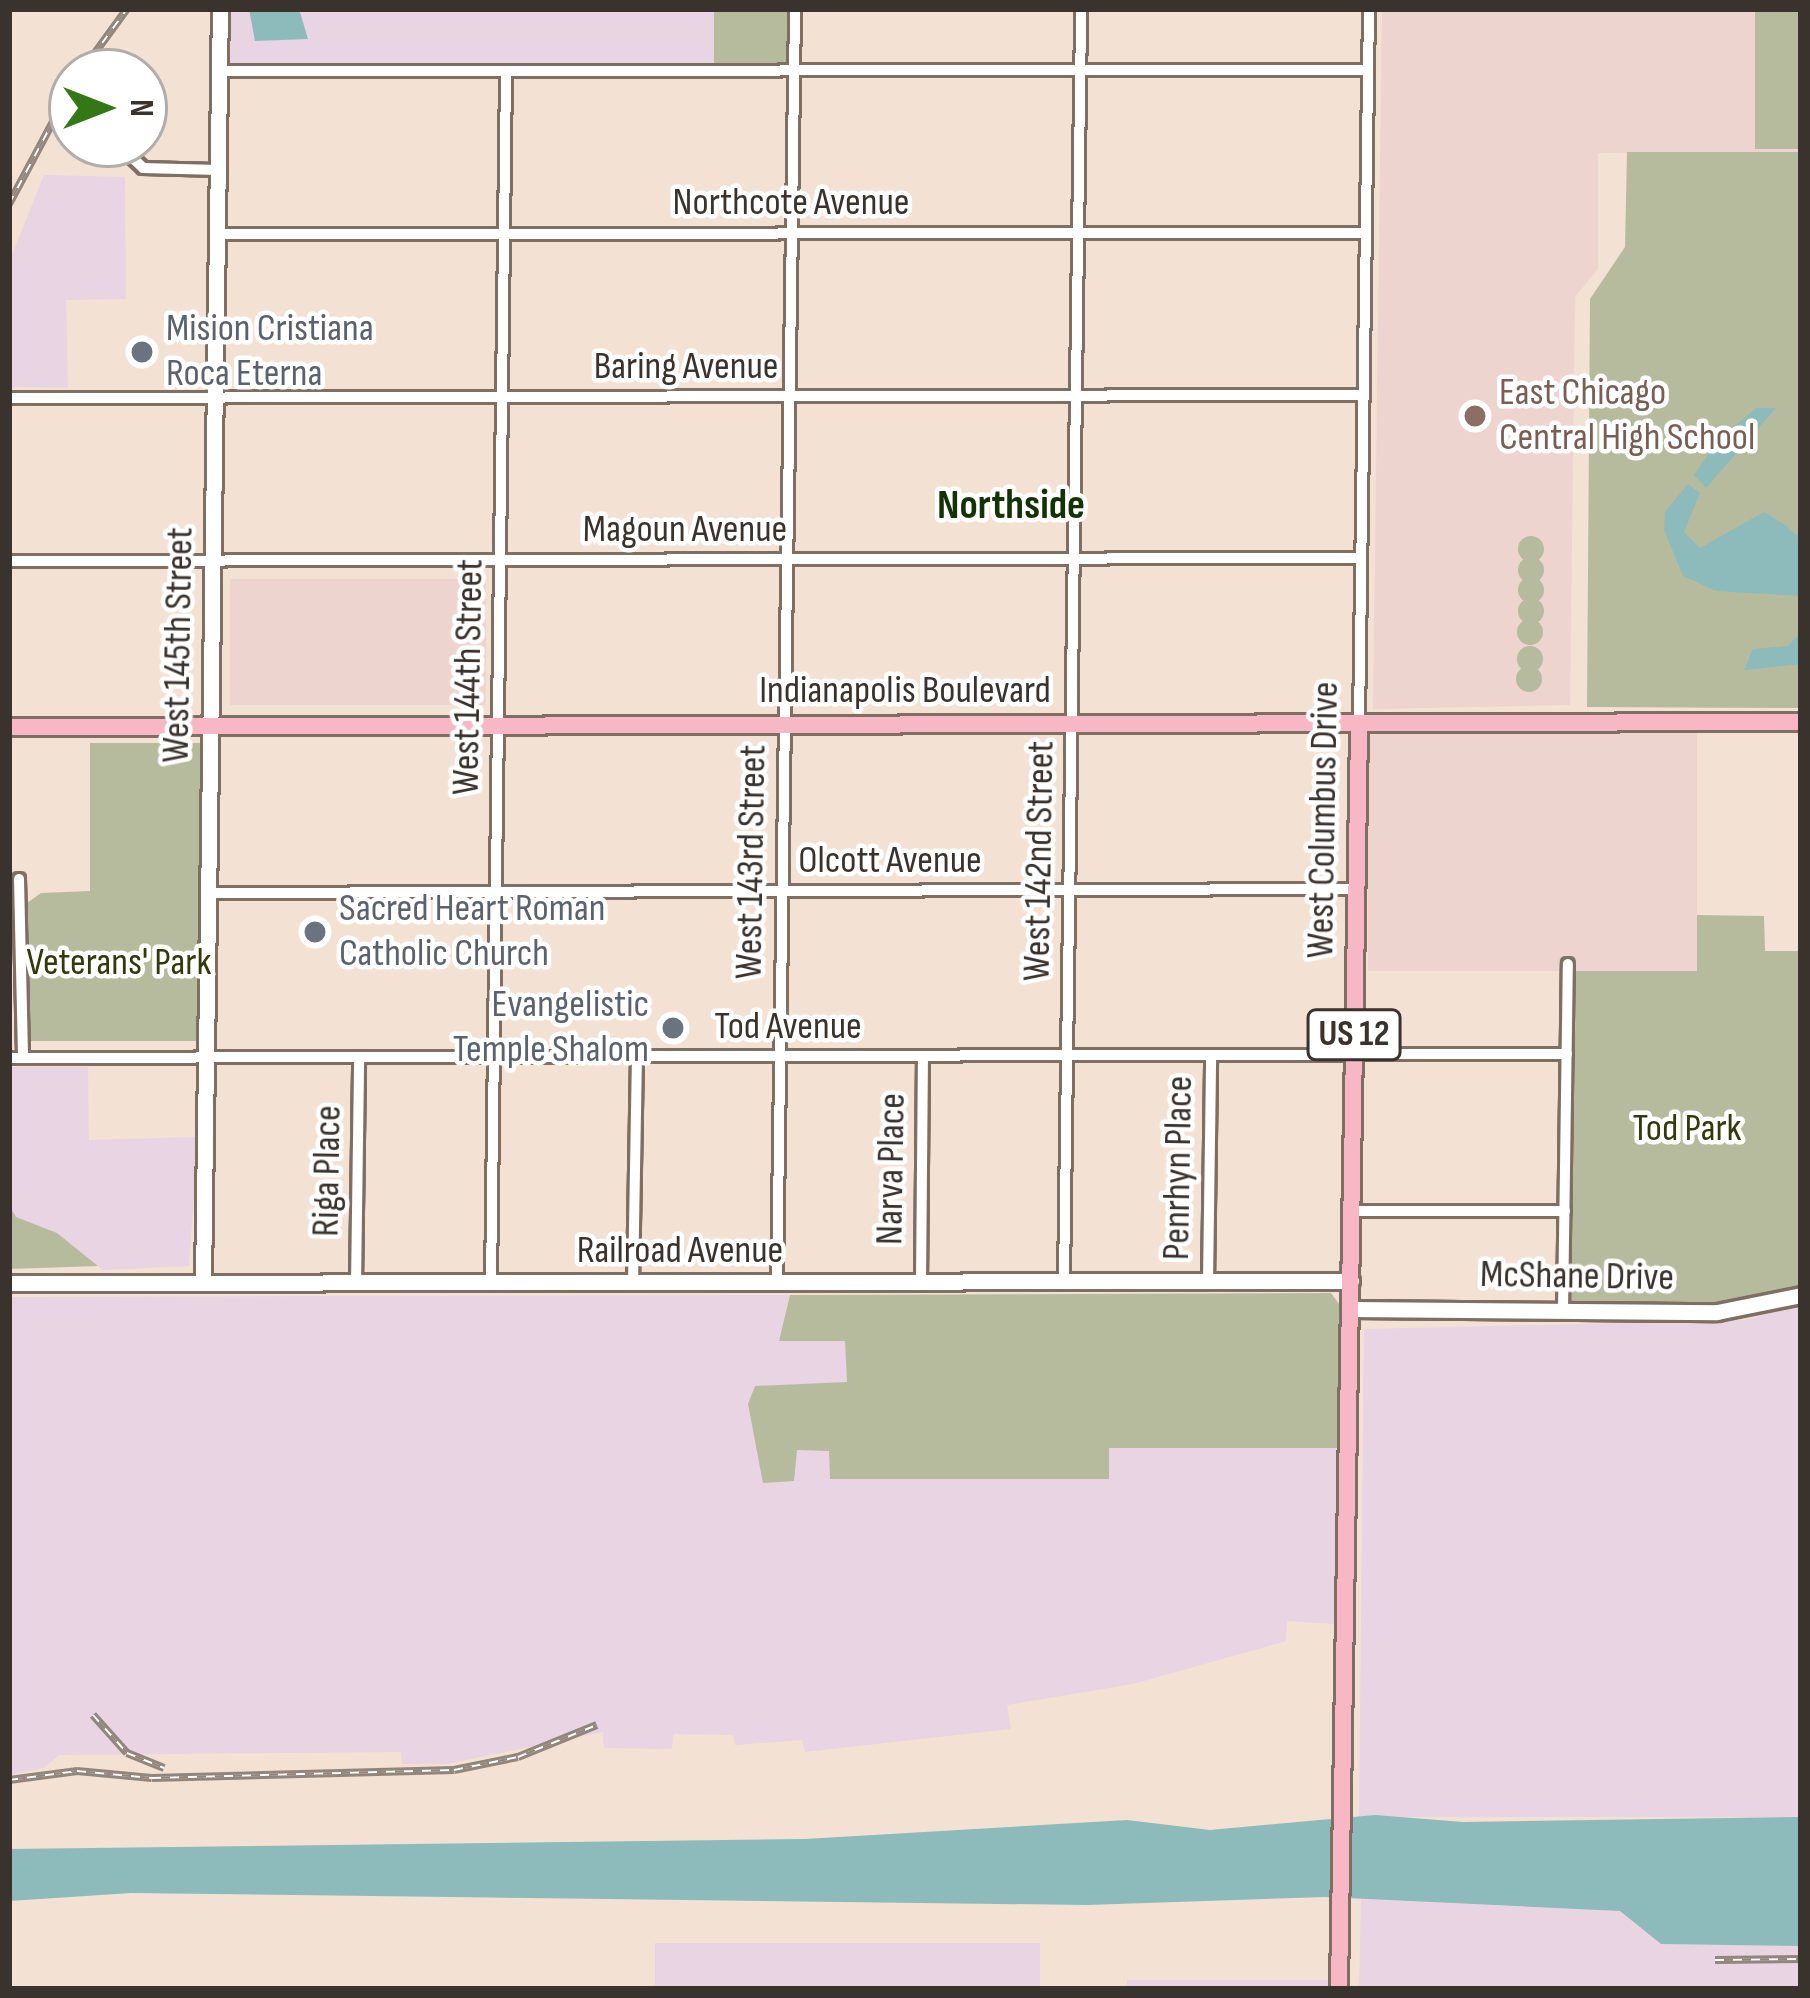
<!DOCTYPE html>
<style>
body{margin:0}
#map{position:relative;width:1810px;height:1998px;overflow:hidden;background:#f3e1d3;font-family:"Sofia Sans Condensed",sans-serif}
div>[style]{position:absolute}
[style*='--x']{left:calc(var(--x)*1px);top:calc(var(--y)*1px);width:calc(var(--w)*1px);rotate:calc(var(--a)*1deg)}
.industrial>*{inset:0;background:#e8d4e3;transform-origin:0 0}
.education>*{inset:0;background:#eed4ce;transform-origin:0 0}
.green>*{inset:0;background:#b6bb9d;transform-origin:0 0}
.round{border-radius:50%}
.water>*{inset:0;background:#8dbabb}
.roads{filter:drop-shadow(3px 0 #7f6f63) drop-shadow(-3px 0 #7f6f63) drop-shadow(0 3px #7f6f63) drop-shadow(0 -3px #7f6f63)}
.street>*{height:10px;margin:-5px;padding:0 5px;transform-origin:5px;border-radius:5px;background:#fff}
.secondary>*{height:15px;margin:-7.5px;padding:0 7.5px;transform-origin:7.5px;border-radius:7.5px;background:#fff}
.primary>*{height:16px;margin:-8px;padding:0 8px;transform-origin:8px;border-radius:8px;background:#f7b7c4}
.rail>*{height:8px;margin-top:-4px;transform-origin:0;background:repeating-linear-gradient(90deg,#fff 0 9px,#91857c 0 18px);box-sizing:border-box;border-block:3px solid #91857c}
.dots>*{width:33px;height:33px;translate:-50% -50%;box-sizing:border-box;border:6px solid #fff;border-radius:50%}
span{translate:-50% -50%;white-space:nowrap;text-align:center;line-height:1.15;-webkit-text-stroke:9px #fff;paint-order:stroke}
.shield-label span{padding:3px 9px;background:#fff;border:3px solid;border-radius:9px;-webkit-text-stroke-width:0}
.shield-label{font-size:36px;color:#39322d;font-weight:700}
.street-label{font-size:39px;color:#39322d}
.worship-label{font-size:39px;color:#5b616d}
.left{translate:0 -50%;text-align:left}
.right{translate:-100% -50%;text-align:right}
.education-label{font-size:39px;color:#785e54}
.park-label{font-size:39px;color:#34380d}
.neighbourhood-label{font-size:42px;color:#133306;font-weight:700}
.frame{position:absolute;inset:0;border:12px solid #39322d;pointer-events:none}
.north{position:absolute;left:48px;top:48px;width:120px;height:120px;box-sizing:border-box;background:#fff;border:3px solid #b0adab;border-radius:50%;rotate:90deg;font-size:33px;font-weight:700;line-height:48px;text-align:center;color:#39322d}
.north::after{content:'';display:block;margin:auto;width:42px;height:54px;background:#347717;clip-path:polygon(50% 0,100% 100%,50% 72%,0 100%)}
</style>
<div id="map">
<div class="industrial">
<i style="left:229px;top:9px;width:485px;height:54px"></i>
<i style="clip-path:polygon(44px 175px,125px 177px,126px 299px,66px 300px,68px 388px,9px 387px,9px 262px)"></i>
<i style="clip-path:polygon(9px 1067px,88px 1067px,89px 1140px,198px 1137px,189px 1266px,103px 1270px,57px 1233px,16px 1217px,9px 1205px)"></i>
<i style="clip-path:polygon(790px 1295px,780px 1340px,846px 1341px,847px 1383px,748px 1405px,764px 1483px,796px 1450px,829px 1450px,831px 1479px,1109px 1478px,1108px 1448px,1338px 1448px,1335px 1624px,1287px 1621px,1286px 1641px,1133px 1684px,1007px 1705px,1011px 1729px,805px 1752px,802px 1740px,735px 1745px,733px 1735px,673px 1734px,672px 1749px,604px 1748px,603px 1732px,447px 1764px,402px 1764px,401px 1752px,59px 1755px,44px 1768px,9px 1775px,9px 1297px)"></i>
<i style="clip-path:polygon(1801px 1305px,1801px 1817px,1359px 1817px,1364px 1329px,1745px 1320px)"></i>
<i style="clip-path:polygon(1361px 1899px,1620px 1911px,1661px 1944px,1801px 1946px,1801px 1989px,1359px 1989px)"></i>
<i style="left:655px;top:1943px;width:385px;height:46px"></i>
<i style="left:1127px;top:1980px;width:203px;height:9px"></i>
</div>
<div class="education">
<i style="clip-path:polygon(1382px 9px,1801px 9px,1801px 152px,1598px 153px,1598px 269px,1575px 297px,1570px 705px,1373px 709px)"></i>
<i style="left:230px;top:579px;width:256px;height:126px"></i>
<i style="left:1697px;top:732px;width:239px;height:329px;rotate:90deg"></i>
</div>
<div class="green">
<i style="left:714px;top:9px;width:73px;height:54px"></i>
<i style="left:1755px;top:12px;width:46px;height:137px"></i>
<i style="clip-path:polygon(1627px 152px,1801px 152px,1801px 708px,1587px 707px,1590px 299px,1625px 247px)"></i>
<i class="round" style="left:1518px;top:536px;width:26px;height:26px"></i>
<i class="round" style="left:1518px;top:557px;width:26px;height:26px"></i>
<i class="round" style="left:1518px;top:577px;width:26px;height:26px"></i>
<i class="round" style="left:1518px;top:598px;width:26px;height:26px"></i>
<i class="round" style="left:1517px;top:619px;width:26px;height:26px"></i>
<i class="round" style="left:1517px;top:646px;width:26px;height:26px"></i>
<i class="round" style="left:1516px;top:666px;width:26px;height:26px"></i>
<i style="clip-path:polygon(90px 743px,201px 743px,197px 1041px,28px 1041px,27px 903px,41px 893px,90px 891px)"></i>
<i style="clip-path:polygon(1697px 915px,1764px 916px,1765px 951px,1801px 951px,1801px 1288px,1717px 1306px,1571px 1306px,1576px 971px,1697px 971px)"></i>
<i style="clip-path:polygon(9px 1205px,16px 1217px,57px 1233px,98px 1266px,9px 1269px)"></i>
<i style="clip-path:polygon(1331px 1293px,1339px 1304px,1338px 1448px,1109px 1448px,1109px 1479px,830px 1479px,829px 1451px,797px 1450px,794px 1481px,763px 1483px,748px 1404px,755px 1386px,847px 1382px,845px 1341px,779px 1341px,790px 1295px)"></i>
</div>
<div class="water">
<i style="clip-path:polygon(249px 9px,299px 9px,308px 39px,255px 41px)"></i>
<i style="clip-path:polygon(1756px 408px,1776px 408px,1706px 488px,1694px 475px,1718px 440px)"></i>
<i style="clip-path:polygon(1688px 484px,1700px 493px,1684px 532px,1700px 548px,1764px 512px,1788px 527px,1801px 540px,1801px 596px,1716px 591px,1683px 576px,1664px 530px,1665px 512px)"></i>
<i style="clip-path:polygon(1801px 632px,1801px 664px,1744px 670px,1753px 649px,1788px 646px)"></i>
<i style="clip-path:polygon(1375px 1815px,1463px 1822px,1801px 1817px,1801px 1946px,1661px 1944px,1620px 1911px,1325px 1897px,1087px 1905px,131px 1893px,9px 1901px,9px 1849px,805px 1839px,1127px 1820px,1210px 1830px)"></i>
</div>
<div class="roads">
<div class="street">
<i style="--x:219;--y:71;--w:1149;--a:-0.05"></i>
<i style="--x:124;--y:150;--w:26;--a:43"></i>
<i style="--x:143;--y:168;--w:75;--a:1.5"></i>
<i style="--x:217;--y:234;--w:1148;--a:-0.05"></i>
<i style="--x:9;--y:398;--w:1354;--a:-0.13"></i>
<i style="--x:9;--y:561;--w:1352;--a:-0.13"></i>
<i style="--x:1359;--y:723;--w:714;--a:-89.2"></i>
<i style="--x:19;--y:879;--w:179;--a:88.7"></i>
<i style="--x:208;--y:893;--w:1148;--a:-0.2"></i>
<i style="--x:9;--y:1058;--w:1558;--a:-0.15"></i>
<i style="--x:1352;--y:1211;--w:213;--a:0"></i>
<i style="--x:1064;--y:1282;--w:1273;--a:-89.23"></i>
<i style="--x:1208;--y:1282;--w:227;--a:-89.2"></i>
<i style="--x:777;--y:1283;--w:1274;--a:-89.19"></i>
<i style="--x:921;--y:1283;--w:227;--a:-89.5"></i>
<i style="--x:356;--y:1284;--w:226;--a:-89.2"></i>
<i style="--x:491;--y:1284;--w:1213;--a:-89.29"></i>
<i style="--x:633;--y:1284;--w:227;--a:-89"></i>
<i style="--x:1563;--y:1311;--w:347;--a:-89.2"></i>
</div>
<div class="secondary">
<i style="--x:9;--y:1283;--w:1342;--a:-0.09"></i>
<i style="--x:203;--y:1283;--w:1274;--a:-89.24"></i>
<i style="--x:1350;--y:1309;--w:367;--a:0.5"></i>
<i style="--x:1717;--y:1312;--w:86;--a:-11.4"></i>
</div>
<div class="primary">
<i style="--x:9;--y:727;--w:1792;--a:-0.16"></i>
<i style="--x:1339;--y:1989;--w:1266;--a:-89.09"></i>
</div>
</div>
<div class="rail">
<i style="--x:81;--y:72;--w:78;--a:-53.9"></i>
<i style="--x:9;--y:204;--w:134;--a:-61.9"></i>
<i style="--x:93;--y:1715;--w:51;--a:48.2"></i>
<i style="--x:127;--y:1753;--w:40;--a:22"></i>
<i style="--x:9;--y:1780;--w:69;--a:-7.5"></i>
<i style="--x:77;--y:1771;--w:75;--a:5.3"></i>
<i style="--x:152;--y:1778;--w:302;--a:-1.5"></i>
<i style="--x:454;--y:1770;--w:65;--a:-11.5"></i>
<i style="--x:518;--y:1757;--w:85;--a:-22.1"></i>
<i style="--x:1715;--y:1960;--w:86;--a:-0.7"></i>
</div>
<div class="dots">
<i style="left:142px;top:352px;background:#6b7280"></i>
<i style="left:1475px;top:416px;background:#8d6e63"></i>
<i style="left:315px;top:932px;background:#6b7280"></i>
<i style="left:673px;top:1028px;background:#6b7280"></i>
</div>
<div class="shield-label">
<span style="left:1354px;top:1035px">US 12</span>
</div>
<div class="street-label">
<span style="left:791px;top:203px">Northcote Avenue</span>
<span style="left:686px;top:367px">Baring Avenue</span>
<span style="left:685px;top:530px">Magoun Avenue</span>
<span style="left:179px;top:645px;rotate:-89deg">West 145th Street</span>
<span style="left:469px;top:677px;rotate:-89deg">West 144th Street</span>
<span style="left:905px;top:691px">Indianapolis Boulevard</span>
<span style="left:1324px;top:820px;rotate:-89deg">West Columbus Drive</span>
<span style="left:890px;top:861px">Olcott Avenue</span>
<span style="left:1040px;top:861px;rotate:-89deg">West 142nd Street</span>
<span style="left:752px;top:862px;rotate:-89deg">West 143rd Street</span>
<span style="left:788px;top:1027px">Tod Avenue</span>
<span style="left:1179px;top:1168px;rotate:-89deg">Penrhyn Place</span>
<span style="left:892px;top:1169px;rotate:-89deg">Narva Place</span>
<span style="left:328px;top:1171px;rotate:-89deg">Riga Place</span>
<span style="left:680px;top:1251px">Railroad Avenue</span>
<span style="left:1577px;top:1277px;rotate:1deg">McShane Drive</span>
</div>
<div class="worship-label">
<span class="left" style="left:166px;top:352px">Mision Cristiana<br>Roca Eterna</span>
<span class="left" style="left:339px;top:932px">Sacred Heart Roman<br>Catholic Church</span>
<span class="right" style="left:649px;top:1028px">Evangelistic<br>Temple Shalom</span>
</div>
<div class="education-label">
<span class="left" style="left:1499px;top:416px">East Chicago<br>Central High School</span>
</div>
<div class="park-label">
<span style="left:119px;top:963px">Veterans' Park</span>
<span style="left:1687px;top:1129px">Tod Park</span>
</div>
<div class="neighbourhood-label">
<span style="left:1011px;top:506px">Northside</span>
</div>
<div class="frame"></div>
<div class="north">N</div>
</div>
